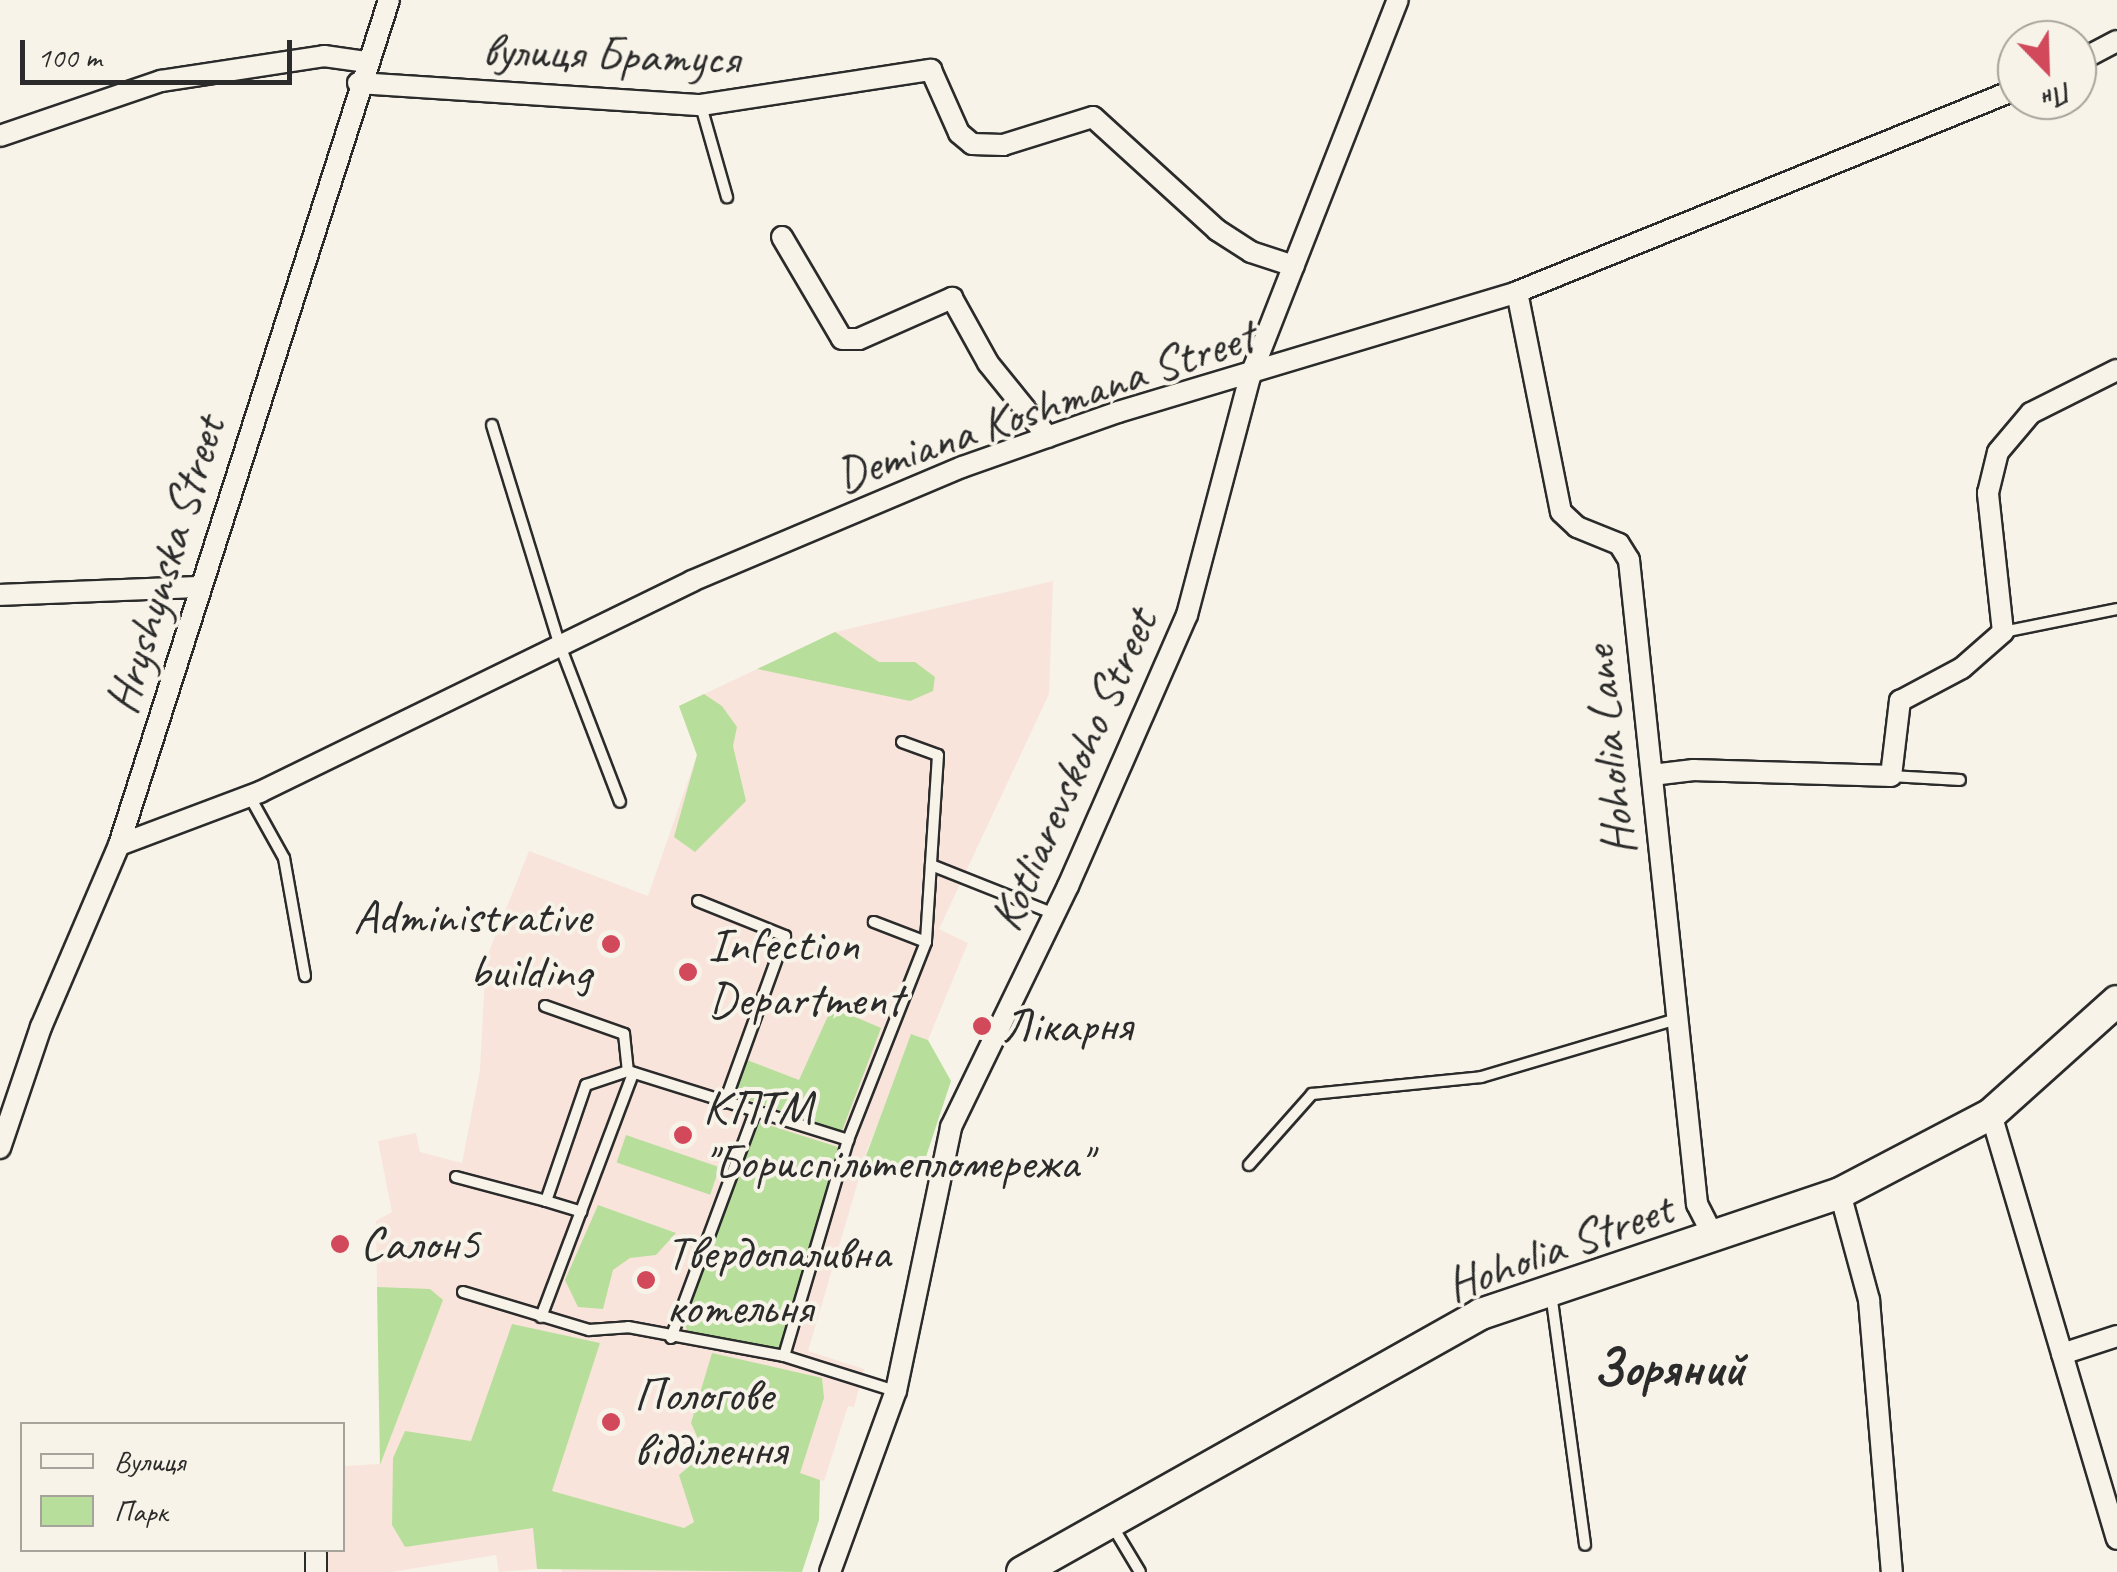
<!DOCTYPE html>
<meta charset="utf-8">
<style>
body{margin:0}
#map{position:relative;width:2117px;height:1572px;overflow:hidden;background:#f7f3e8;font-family:Caveat,sans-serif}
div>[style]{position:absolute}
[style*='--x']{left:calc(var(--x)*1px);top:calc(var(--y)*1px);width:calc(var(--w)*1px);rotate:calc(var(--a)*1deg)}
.built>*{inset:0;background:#f9e4db}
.green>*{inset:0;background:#b7df9b;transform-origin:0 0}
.roads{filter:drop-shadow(2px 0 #2b2b2b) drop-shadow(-2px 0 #2b2b2b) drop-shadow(0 2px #2b2b2b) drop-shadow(0 -2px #2b2b2b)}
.lane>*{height:10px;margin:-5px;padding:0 5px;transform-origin:5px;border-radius:5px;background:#f7f3e8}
.street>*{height:20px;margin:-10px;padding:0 10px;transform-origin:10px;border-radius:10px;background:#f7f3e8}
.secondary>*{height:30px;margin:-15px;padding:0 15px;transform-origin:15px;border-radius:15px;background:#f7f3e8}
.dots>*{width:28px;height:28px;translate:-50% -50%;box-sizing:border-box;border:5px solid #f7f3e8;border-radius:50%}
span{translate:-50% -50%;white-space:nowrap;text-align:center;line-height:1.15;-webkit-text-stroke:8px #f7f3e8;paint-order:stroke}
.street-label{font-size:48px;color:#2b2b2b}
.poi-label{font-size:48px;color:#2b2b2b}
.right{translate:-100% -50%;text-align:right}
.left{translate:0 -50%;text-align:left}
.quarter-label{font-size:52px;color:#2b2b2b;font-weight:700}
.legend{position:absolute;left:20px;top:1422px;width:325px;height:130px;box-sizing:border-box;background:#f7f3e8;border:2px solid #a5a39c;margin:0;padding:12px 18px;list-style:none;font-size:30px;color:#2b2b2b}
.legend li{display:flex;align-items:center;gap:20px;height:50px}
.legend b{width:50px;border:2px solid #a5a39c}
.north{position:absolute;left:1997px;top:20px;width:100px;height:100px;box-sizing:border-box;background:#f7f3e8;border:2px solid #a5a39c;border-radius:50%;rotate:157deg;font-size:28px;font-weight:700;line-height:40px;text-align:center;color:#2b2b2b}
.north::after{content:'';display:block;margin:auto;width:35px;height:45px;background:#d1495b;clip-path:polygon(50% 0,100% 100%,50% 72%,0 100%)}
.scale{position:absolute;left:20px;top:40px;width:272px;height:45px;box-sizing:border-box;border:5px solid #2b2b2b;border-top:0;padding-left:12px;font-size:30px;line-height:35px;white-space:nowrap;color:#2b2b2b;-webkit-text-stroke:8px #f7f3e8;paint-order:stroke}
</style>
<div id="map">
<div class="built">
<i style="clip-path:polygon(1053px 581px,1049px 694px,939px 929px,968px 943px,928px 1040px,914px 1035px,868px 1148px,808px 1351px,864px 1369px,854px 1407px,848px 1406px,824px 1481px,800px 1474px,765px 1572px,562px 1572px,560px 1567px,499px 1572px,496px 1555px,392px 1572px,327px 1572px,327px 1550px,342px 1550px,343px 1466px,380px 1464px,376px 1221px,392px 1212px,378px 1141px,416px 1133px,420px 1152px,462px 1163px,480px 1070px,486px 959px,529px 851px,648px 896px,697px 755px,679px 706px,835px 632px)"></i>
</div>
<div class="green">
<i style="clip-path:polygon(835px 632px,879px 662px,915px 662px,935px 677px,933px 691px,910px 701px,757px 669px)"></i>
<i style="clip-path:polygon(704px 694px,722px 706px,737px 727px,733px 746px,746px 801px,695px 852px,674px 837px,697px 755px,679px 706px)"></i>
<i style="clip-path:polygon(832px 1007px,881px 1028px,842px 1131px,734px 1095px,747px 1060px,799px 1080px)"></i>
<i style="clip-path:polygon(911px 1034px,928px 1040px,951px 1081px,919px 1178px,863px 1164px)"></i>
<i style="clip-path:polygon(759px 1122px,838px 1147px,779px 1350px,688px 1333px,684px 1322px)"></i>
<i style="left:626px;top:1135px;width:99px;height:29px;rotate:19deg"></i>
<i style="clip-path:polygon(598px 1205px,676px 1233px,656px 1255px,630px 1258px,613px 1270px,603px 1309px,578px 1307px,565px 1280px)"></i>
<i style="clip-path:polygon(377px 1287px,430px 1289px,443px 1300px,380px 1465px)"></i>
<i style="clip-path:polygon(512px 1324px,600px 1343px,552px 1491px,684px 1528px,694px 1522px,679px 1475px,693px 1463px,700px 1443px,691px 1423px,712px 1353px,822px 1378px,824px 1398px,800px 1473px,820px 1480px,819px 1520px,802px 1572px,537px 1569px,533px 1528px,405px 1547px,392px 1525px,393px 1458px,405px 1431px,471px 1441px)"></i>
</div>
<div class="roads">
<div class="lane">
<i style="--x:701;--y:106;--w:95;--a:74.1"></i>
<i style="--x:492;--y:425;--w:228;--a:72.9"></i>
<i style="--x:559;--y:643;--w:170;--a:69"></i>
<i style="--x:2003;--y:632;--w:116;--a:-11.4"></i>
<i style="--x:902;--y:742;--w:38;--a:20"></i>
<i style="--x:938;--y:755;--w:187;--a:93.7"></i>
<i style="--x:1891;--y:776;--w:69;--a:3.3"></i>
<i style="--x:250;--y:797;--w:70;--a:60.9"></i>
<i style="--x:284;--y:858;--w:120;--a:79.9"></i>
<i style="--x:931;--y:865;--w:133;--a:21.6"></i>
<i style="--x:698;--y:901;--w:94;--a:21.9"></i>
<i style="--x:785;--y:936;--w:177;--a:109.9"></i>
<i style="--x:545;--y:1006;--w:84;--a:19.5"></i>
<i style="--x:624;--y:1034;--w:37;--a:84"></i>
<i style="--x:628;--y:1071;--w:231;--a:17.4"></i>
<i style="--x:1249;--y:1165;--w:95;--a:-48.4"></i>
<i style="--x:1312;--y:1094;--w:170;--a:-5.7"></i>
<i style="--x:1481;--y:1077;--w:204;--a:-16.5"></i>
<i style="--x:456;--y:1177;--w:93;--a:14.9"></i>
<i style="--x:546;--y:1201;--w:123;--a:-71"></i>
<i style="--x:586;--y:1085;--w:44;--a:-18.4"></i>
<i style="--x:546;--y:1201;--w:37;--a:17"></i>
<i style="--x:463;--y:1292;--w:132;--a:16.8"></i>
<i style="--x:589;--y:1330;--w:39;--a:-4"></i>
<i style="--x:628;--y:1327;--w:159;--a:10.5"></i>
<i style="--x:784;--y:1356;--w:116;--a:17.5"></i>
<i style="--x:1551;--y:1293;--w:254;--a:82.3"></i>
<i style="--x:541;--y:1317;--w:261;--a:-69.3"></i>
<i style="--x:671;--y:1338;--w:241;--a:-69.6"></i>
<i style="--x:784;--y:1356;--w:225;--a:-73.5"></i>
<i style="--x:848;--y:1140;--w:213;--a:-68.5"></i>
<i style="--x:926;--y:942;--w:56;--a:-159"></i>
<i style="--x:1113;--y:1527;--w:52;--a:59"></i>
</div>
<div class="street">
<i style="--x:2077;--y:62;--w:45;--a:-27.7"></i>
<i style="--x:358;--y:83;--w:344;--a:3.7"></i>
<i style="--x:701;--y:105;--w:233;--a:-8.7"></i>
<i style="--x:931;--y:70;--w:69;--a:66"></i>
<i style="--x:959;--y:133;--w:17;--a:40"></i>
<i style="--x:972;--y:144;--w:31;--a:2"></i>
<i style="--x:1003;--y:145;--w:94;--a:-17.3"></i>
<i style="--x:1093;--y:117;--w:168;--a:42.3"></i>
<i style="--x:1217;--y:230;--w:40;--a:32.9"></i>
<i style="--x:1251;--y:252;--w:45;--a:18"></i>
<i style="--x:0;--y:136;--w:170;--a:-18.9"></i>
<i style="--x:161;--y:81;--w:165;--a:-8.7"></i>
<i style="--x:324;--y:56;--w:42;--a:8.1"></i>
<i style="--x:782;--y:237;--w:118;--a:59.5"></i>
<i style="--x:842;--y:339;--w:17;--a:0"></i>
<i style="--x:859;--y:339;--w:102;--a:-23.8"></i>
<i style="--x:952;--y:298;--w:74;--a:61"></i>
<i style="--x:988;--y:363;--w:95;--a:51"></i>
<i style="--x:1517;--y:292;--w:224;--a:78.7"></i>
<i style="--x:1561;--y:512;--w:22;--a:43"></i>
<i style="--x:1577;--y:527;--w:45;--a:22"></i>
<i style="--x:1619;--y:544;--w:19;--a:58"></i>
<i style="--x:1629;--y:560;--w:648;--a:83.97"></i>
<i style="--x:1697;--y:1204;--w:39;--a:63"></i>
<i style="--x:0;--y:595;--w:200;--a:-2.3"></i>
<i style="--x:1652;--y:775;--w:42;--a:-6.8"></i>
<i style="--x:1694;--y:770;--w:197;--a:1.7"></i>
<i style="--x:1891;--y:776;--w:76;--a:-83.2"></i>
<i style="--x:1900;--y:701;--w:70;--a:-28"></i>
<i style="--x:1962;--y:668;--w:55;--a:-41.3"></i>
<i style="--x:2003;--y:632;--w:140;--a:-96.2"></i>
<i style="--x:1988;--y:493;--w:42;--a:-76.3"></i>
<i style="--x:1998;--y:452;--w:51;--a:-49.8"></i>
<i style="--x:2031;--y:413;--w:96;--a:-26.6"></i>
<i style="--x:119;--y:845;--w:151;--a:-20.6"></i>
<i style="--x:260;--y:792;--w:481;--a:-26"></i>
<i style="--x:692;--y:581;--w:293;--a:-22.9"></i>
<i style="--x:962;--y:467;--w:165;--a:-19.4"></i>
<i style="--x:1118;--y:412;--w:417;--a:-16.7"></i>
<i style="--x:1517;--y:292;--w:540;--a:-22.1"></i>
<i style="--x:1991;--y:1114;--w:443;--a:73.5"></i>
<i style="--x:0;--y:1148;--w:128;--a:-71.3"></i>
<i style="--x:41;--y:1027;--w:198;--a:-66.8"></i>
<i style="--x:119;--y:845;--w:887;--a:-72.28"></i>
<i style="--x:1840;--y:1193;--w:111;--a:74.8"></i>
<i style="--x:1869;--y:1300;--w:273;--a:85.2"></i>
<i style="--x:2062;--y:1354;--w:58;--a:-18.1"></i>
<i style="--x:316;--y:1572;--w:19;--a:-90"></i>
<i style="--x:830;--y:1572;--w:193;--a:-70"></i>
<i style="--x:896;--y:1391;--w:270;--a:-78.2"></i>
<i style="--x:951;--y:1127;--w:268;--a:-64.1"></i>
<i style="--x:1068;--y:886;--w:296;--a:-66.3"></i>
<i style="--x:1187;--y:615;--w:246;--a:-75.2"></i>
<i style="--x:1250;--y:377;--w:405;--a:-68.6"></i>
</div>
<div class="secondary">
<i style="--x:1022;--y:1572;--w:527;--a:-29.34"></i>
<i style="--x:1481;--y:1314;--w:379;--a:-18.6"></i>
<i style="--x:1840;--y:1193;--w:170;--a:-27.6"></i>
<i style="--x:1991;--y:1114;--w:169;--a:-41.9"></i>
</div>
</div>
<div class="dots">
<i style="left:611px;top:944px;background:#d1495b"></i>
<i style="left:688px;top:972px;background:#d1495b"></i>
<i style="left:982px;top:1026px;background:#d1495b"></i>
<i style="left:683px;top:1135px;background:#d1495b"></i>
<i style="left:340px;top:1244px;background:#d1495b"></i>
<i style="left:646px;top:1280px;background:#d1495b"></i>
<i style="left:611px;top:1422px;background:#d1495b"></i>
</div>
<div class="street-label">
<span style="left:611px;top:54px;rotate:2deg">вулиця Братуся</span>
<span style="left:1045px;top:406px;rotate:-19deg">Demiana Koshmana Street</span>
<span style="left:165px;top:565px;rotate:-73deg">Hryshynska Street</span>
<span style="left:1609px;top:751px;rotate:-96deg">Hoholia Lane</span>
<span style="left:1073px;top:770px;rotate:-66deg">Kotliarevskoho Street</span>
<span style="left:1559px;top:1247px;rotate:-20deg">Hoholia Street</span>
</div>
<div class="poi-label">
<span class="right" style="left:591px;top:944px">Administrative<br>building</span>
<span class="left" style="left:708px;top:972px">Infection<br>Department</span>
<span class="left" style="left:1002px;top:1026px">Лікарня</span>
<span class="left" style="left:703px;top:1135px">КПТМ<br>"Бориспільтепломережа"</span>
<span class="left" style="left:360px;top:1244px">Салон5</span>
<span class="left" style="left:666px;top:1280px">Твердопаливна<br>котельня</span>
<span class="left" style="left:634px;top:1422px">Пологове<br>відділення</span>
</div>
<div class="quarter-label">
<span style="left:1669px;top:1369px">Зоряний</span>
</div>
<ul class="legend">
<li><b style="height:12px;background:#f7f3e8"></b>Вулиця</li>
<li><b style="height:28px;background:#b7df9b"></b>Парк</li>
</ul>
<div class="north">Пн</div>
<div class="scale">100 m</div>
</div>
